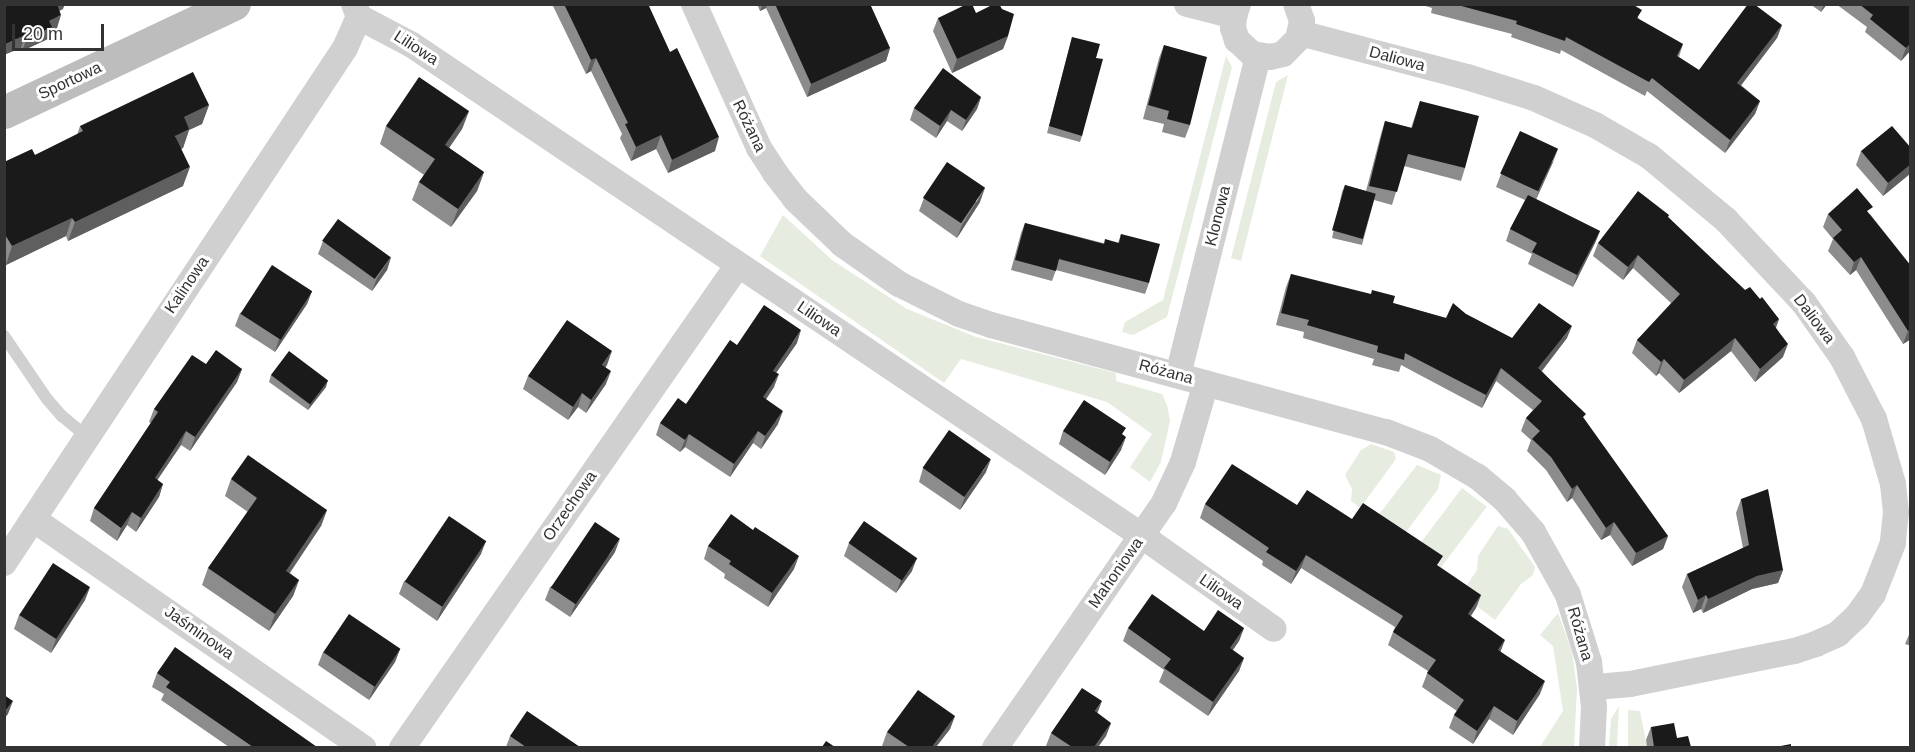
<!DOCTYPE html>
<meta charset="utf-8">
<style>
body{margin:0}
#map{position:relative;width:1915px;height:752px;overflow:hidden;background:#fff;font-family:Helvetica,sans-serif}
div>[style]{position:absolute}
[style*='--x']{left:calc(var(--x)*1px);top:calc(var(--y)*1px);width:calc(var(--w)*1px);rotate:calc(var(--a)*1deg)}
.green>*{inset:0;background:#e6ecdf;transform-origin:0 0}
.lane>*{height:12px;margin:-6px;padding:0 6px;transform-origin:6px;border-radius:6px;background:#d0d0d0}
.street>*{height:26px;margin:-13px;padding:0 13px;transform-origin:13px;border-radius:13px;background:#d0d0d0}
.secondary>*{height:33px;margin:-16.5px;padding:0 16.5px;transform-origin:16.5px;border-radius:16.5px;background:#bdbdbd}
.wall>*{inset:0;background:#8c8c8c}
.shaded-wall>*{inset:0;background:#5f5f5f}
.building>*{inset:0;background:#1a1a1a;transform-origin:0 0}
span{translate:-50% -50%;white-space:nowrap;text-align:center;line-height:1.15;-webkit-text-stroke:6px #fff;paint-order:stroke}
.street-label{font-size:16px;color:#333}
.frame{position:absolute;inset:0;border:6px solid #333;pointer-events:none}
.scale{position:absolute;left:12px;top:24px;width:92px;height:27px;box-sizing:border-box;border:3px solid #333;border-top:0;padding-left:8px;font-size:18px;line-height:21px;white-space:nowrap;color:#333;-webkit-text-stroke:4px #fff;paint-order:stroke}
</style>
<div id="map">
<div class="green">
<i style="clip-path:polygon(1226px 56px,1232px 67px,1167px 317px,1133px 335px,1122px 332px,1125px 322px,1163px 300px)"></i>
<i style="clip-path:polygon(1288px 75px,1256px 201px,1241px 261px,1231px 258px,1276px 82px)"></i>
<i style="clip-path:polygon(783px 215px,832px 260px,907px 309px,976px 337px,1116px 373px,1116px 381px,1162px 394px,1167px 405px,1170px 421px,1161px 462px,1150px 482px,1130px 467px,1152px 434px,1107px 402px,961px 359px,944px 383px,760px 256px)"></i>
<i style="clip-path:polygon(1371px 444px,1394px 452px,1396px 459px,1360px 508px,1351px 501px,1352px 489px,1345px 475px,1361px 450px)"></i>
<i style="clip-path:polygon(1417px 465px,1441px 475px,1438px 489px,1400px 540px,1374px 521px)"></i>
<i style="left:1462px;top:488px;width:31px;height:76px;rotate:37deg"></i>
<i style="clip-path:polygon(1498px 526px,1508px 529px,1535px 567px,1533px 575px,1521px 584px,1495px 620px,1461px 594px,1477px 570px,1478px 556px)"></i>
<i style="clip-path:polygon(1558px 613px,1572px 652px,1577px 688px,1574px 747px,1540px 747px,1563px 711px,1553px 646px,1540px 635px)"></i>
<i style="clip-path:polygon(1619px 706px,1617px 747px,1609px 747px,1611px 719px)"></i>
<i style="clip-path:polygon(1628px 710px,1640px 711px,1647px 747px,1628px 748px)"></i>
</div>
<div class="lane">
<i style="--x:4;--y:336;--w:76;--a:55.7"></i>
<i style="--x:47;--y:399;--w:23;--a:49"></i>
<i style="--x:62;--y:416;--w:33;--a:40"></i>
</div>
<div class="street">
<i style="--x:694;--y:4;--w:158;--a:65.7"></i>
<i style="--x:759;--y:148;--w:30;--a:57"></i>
<i style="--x:775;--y:173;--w:33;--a:52"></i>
<i style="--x:795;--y:199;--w:65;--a:43.8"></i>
<i style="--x:842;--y:244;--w:70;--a:35.1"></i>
<i style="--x:899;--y:284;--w:67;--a:26.6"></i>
<i style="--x:959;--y:314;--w:34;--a:19"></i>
<i style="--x:991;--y:325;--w:409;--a:15.2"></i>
<i style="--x:1386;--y:432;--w:47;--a:21.1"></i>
<i style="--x:1430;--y:449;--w:56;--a:30.3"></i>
<i style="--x:1478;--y:477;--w:35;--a:40"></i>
<i style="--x:1505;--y:500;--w:43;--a:48.8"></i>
<i style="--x:1533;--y:532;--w:72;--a:60.9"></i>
<i style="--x:1568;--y:595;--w:70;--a:72.6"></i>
<i style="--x:1589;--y:662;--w:45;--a:83.7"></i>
<i style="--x:1594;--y:707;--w:41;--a:92.8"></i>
<i style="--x:1187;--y:4;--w:49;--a:14.3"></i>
<i style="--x:1238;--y:4;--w:13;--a:108"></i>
<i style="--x:1234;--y:16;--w:12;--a:95"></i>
<i style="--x:1233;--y:28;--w:13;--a:72"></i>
<i style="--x:1237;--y:40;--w:21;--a:43"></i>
<i style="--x:1252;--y:54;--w:18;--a:9"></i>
<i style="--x:1270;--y:57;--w:13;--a:-13"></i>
<i style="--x:1283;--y:54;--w:21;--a:-45"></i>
<i style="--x:1298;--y:39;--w:18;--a:-77"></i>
<i style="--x:1302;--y:21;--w:18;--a:-109"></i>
<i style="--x:359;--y:17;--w:60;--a:27.8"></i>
<i style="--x:412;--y:45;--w:880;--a:33.92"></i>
<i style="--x:1142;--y:536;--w:161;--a:35.2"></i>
<i style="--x:1300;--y:33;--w:173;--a:14.8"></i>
<i style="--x:1467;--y:77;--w:70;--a:17.4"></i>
<i style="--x:1534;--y:98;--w:67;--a:23.9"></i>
<i style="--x:1595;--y:125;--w:62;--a:29.9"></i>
<i style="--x:1649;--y:156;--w:100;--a:39.7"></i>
<i style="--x:1726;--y:220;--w:114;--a:46.8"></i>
<i style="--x:1804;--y:303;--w:66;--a:54.9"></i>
<i style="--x:1842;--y:357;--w:70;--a:62.7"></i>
<i style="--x:1874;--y:419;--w:68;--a:73.7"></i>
<i style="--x:1893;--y:484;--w:28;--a:84"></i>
<i style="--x:1896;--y:512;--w:31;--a:96"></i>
<i style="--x:1893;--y:543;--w:55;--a:111.4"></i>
<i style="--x:1873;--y:594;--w:27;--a:126"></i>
<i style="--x:1857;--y:616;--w:26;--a:137"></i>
<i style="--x:1838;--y:634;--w:24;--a:156"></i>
<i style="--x:1816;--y:644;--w:23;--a:162"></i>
<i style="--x:1794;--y:651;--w:167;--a:168.6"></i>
<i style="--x:1630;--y:684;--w:37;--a:175"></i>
<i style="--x:1178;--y:375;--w:328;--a:-75.9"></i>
<i style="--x:33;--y:519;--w:402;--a:34.7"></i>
<i style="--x:4;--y:563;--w:618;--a:-56.49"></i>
<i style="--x:345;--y:48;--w:34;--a:-66"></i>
<i style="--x:359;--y:17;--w:14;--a:-111"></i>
<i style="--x:402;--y:748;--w:588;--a:-55.18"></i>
<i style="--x:995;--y:748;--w:298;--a:-55.4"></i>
<i style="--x:1164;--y:503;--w:45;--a:-65.1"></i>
<i style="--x:1183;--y:462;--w:82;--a:-73.8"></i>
</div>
<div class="secondary">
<i style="--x:4;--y:112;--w:254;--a:-25.2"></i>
</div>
<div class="wall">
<i style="clip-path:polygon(4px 4px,63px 9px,59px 11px,57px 28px,51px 31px,48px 39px,22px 51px)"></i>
<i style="clip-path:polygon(554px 4px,648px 4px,715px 151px,668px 173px,656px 149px,631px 161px,620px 138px,622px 134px,591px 71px,586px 74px,553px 6px)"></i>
<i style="clip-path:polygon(757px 4px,870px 4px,890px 48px,886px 61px,807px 97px,766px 8px,760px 11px)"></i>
<i style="clip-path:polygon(1419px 4px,1632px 4px,1639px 19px,1683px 44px,1679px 57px,1699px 70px,1782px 25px,1777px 38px,1741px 85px,1760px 101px,1755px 114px,1725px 153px,1647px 91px,1645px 96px,1561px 50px,1560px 54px,1511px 37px,1512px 34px,1431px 13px,1432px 8px)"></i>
<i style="clip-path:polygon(1810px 4px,1827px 4px,1821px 12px)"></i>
<i style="clip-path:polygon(1836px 4px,1911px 4px,1911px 50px,1901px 61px,1865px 32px,1867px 27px)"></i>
<i style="clip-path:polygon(938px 18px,1008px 36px,1003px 49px,952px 73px,933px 31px)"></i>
<i style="clip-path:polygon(1072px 37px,1096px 58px,1082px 136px,1080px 142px,1047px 133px)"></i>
<i style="clip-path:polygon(1164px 45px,1190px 125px,1185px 138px,1162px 132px,1164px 124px,1143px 119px,1159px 58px)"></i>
<i style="clip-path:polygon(981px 97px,977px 109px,962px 131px,947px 121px,936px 138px,910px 120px,914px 108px)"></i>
<i style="clip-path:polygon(1420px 101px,1465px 168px,1461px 181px,1404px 166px,1392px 205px,1374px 200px,1362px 245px,1332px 238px,1342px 192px,1345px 185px,1366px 191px,1381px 134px,1385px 121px,1411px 128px)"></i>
<i style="clip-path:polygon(209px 105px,202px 124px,189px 130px,183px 148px,181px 149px,183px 186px,68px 241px,66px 236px,6px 265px,4px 263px,4px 162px,35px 155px,77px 135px,80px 126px)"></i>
<i style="clip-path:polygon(469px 111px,462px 129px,449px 148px,484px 172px,477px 191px,451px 227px,412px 200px,419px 182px,424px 175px,380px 144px,386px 126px)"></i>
<i style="clip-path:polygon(1911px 148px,1911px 173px,1883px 196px,1856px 165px,1861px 151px)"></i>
<i style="clip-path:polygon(1553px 162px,1536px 199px,1600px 231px,1595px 243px,1573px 287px,1528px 264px,1532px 254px,1506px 241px,1510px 229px,1525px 200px,1496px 187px,1501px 174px)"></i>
<i style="clip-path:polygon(924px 198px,980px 202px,957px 238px,919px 211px)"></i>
<i style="clip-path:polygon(1828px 214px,1870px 214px,1911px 266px,1911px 339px,1903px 344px,1856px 270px,1850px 275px,1828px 251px,1833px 239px,1823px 227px)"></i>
<i style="clip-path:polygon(1668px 217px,1745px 290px,1760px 299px,1779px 319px,1776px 328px,1783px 357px,1755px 382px,1731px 351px,1679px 393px,1659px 373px,1656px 376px,1632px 353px,1637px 340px,1671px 303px,1633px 268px,1623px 280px,1593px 256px,1598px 243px)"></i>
<i style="clip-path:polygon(1025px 223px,1103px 243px,1118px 243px,1121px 234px,1149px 283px,1145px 294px,1056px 270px,1052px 281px,1011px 270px,1021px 233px)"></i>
<i style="clip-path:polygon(323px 241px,391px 257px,387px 270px,372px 291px,318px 254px)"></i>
<i style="clip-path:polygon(1291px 274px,1446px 318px,1466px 314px,1512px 338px,1567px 338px,1542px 371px,1584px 419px,1668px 536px,1663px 549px,1632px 566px,1610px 535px,1601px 540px,1572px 498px,1567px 502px,1546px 470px,1527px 451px,1531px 440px,1521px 431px,1526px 418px,1533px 410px,1496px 381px,1482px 408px,1401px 365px,1399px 372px,1372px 365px,1374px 359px,1303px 338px,1304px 332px,1276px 325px,1286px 287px)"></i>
<i style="clip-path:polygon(312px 291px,307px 304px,275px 352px,235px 326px,240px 313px)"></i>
<i style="clip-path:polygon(797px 343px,776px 373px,774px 387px,766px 399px,778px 424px,761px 449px,753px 443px,730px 477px,685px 447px,680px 452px,656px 435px,660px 423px,686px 404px,737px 345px)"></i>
<i style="clip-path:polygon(206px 364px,242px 369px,237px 382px,190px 451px,181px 445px,157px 480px,163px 484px,159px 497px,136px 532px,127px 525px,117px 541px,90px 521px,94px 508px,151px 423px,149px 422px,154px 409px)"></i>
<i style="clip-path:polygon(607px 365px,605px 367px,606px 384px,586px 413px,578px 407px,568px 420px,523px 389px,528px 376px)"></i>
<i style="clip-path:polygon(271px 375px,326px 387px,308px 410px,269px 382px)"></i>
<i style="clip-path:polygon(1063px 431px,1123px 435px,1121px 450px,1105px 475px,1059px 444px)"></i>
<i style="clip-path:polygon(923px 468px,986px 472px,960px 510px,919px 482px)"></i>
<i style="clip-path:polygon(231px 479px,327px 510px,321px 526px,290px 573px,299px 580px,293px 596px,269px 631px,202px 585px,208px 568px,248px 512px,225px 496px)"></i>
<i style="clip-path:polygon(1741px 499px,1783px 570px,1778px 583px,1752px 589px,1703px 613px,1701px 609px,1693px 613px,1682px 587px,1687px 574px,1743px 548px,1736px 513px)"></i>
<i style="clip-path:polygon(1205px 504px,1297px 505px,1352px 519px,1439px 567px,1481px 595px,1476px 608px,1471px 616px,1501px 652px,1540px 694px,1513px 735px,1489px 719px,1473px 744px,1449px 728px,1454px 715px,1457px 711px,1422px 687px,1428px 671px,1388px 645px,1393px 632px,1395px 627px,1301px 568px,1291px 584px,1262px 565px,1263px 561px,1200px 518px)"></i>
<i style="clip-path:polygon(753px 530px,794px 569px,768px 607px,724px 578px,725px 574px,704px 559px,708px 546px)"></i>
<i style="clip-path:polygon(849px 543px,912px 571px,896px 593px,844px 556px)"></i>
<i style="clip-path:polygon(615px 552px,570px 617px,545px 600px,550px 587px)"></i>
<i style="clip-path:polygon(481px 554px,437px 621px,399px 594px,404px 581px)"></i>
<i style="clip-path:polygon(90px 587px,85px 600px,51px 653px,14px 629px,19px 615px)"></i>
<i style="clip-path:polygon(1128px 628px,1204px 631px,1244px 628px,1239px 641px,1233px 650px,1244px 658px,1239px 671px,1208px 716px,1159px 682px,1164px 670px,1123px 641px)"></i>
<i style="clip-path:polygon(1911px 630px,1911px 646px,1905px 644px)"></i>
<i style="clip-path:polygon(400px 649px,395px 662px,369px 700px,318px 665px,323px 652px)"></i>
<i style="clip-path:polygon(157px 673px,317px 747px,229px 747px,161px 700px,164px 694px,152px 687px)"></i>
<i style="clip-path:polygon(955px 716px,950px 729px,936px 747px,885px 747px,882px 746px,887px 732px)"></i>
<i style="clip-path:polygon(1111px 723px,1106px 736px,1098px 747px,1047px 747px,1046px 746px,1051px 733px)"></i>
<i style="clip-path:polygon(1651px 727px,1677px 738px,1691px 747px,1647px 747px,1646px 740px)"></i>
<i style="clip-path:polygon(510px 736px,580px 747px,506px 747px)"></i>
</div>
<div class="shaded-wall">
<i style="clip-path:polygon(54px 4px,65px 4px,63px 9px,51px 15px)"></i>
<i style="clip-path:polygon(763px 4px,768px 4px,766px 8px,760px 11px)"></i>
<i style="clip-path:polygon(1824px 4px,1827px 4px,1821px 12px)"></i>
<i style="clip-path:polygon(61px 15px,57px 28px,51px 31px,48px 39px,22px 51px,27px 38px,49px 21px)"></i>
<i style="clip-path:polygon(1782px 25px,1777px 38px,1733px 96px,1737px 83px)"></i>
<i style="clip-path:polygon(25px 35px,21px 48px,4px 55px,4px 45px)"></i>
<i style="clip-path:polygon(1008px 36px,1003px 49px,952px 73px,957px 59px)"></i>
<i style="clip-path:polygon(1911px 43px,1911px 50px,1901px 61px,1906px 48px)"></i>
<i style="clip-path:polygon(890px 48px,886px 61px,807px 97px,811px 84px)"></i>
<i style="clip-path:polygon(596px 58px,591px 71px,586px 74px,591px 60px)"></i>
<i style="clip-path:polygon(981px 97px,977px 109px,962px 131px,966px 120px)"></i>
<i style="clip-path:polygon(1760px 101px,1755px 114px,1725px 153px,1730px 140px)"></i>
<i style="clip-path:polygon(209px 105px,202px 124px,189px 130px,183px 148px,168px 155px,184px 117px)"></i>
<i style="clip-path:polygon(951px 110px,947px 121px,936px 138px,940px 126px)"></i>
<i style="clip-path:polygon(469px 111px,462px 129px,438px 164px,445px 145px)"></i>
<i style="clip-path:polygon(661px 135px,656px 149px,631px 161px,636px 147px)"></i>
<i style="clip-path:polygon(719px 137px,715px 151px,668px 173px,672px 160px)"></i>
<i style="clip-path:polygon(1558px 149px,1553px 162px,1534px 204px,1539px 191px)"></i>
<i style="clip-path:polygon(1911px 164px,1911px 173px,1883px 196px,1888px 183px)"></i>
<i style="clip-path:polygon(190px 167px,183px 186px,68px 241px,75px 222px)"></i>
<i style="clip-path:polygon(484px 172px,477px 191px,451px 227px,458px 209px)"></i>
<i style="clip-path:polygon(985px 188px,980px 202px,957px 238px,962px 225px)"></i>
<i style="clip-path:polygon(72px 218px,66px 236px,6px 265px,12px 246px)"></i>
<i style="clip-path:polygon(1600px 231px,1595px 243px,1573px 287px,1577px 275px)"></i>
<i style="clip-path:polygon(1638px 255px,1633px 268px,1623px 280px,1628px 267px)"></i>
<i style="clip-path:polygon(391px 257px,387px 270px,372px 291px,377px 278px)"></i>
<i style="clip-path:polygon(1861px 257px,1856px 270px,1850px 275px,1854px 262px)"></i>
<i style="clip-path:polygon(312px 291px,307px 304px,275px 352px,279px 339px)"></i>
<i style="clip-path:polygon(1779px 319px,1774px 332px,1773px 324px)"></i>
<i style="clip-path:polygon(1572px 326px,1567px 338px,1534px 381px,1538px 368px)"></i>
<i style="clip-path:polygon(1911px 329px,1911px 339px,1903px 344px,1908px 331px)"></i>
<i style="clip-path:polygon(801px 330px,797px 343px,769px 383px,773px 371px)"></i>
<i style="clip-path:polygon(1735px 338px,1731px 351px,1679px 393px,1684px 380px)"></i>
<i style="clip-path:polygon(1788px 344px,1783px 357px,1755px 382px,1760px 369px)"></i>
<i style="clip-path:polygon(612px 351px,607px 365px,598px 379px,602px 365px)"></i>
<i style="clip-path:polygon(1664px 359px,1659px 373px,1656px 376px,1661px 362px)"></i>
<i style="clip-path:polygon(1501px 368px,1496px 381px,1482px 408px,1486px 395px)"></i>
<i style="clip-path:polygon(242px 369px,237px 382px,190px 451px,195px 437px)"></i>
<i style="clip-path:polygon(611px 371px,606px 384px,586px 413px,591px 400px)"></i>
<i style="clip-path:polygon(779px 374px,774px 387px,759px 410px,763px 397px)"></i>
<i style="clip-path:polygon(328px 380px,326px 387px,308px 410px,310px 404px)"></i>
<i style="clip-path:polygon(582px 393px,578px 407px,568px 420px,573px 407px)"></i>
<i style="clip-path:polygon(783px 411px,778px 424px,761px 449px,765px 436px)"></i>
<i style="clip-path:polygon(186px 431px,181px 445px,150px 491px,155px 478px)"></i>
<i style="clip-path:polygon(758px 431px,753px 443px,730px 477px,734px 464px)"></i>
<i style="clip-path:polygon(689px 434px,685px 447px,680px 452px,685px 440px)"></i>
<i style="clip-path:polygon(1126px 437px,1121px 450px,1105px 475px,1110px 462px)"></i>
<i style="clip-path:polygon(991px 459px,986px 472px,960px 510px,965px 497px)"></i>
<i style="clip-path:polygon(163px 484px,159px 497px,136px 532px,141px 518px)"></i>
<i style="clip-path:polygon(1577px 485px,1572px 498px,1567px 502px,1572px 489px)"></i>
<i style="clip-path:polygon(327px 510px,321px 526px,280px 587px,286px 571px)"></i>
<i style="clip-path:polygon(132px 512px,127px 525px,117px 541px,121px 528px)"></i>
<i style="clip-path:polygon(1614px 522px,1610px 535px,1601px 540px,1606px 528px)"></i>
<i style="clip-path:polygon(1668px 536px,1663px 549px,1632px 566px,1636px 553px)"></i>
<i style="clip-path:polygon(620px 539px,615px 552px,570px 617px,575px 604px)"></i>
<i style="clip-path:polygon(486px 541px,481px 554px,437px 621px,442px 607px)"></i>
<i style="clip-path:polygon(1306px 555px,1301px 568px,1291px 584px,1296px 571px)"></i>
<i style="clip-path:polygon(799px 556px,794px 569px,768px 607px,772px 593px)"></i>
<i style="clip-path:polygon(917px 558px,912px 571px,896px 593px,901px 580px)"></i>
<i style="clip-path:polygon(1783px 570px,1778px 583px,1752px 589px,1703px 613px,1708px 599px,1757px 576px)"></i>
<i style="clip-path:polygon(299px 580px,293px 596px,269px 631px,275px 614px)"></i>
<i style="clip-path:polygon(90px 587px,85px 600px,51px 653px,56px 639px)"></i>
<i style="clip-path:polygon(1481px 595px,1476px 608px,1463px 627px,1468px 614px)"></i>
<i style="clip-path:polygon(1706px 595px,1701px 609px,1693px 613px,1698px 600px)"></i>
<i style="clip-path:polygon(1244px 628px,1239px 641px,1225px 661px,1230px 648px)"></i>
<i style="clip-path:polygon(1505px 640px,1500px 653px,1498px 650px)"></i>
<i style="clip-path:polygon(400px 649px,395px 662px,369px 700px,374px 687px)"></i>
<i style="clip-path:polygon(1244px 658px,1239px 671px,1208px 716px,1213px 702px)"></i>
<i style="clip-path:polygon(1545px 681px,1540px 694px,1513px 735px,1517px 721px)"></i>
<i style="clip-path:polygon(13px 701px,8px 714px,4px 719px,4px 713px)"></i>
<i style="clip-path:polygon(1102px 701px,1097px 714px,1095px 711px)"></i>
<i style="clip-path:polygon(1494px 706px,1489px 719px,1473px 744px,1477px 731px)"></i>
<i style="clip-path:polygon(955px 716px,950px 729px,936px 747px,932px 747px)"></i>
<i style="clip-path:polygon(1111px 723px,1106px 736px,1098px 747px,1094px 747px)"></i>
</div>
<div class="building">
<i style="clip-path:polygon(4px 4px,57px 4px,61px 15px,49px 21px,52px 27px,27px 38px,25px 35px,4px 45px)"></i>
<i style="clip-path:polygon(564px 4px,648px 4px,670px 52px,677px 48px,719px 137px,672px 160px,661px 135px,636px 147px,625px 124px,628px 123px,596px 58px,591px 60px)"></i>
<i style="clip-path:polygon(775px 4px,870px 4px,890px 48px,811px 84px)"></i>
<i style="clip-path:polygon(967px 4px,972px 4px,976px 13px,994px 4px,999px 4px,1002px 9px,1014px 14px,1008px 36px,957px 59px,938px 18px)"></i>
<i style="clip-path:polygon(1454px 4px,1632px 4px,1642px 10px,1637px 18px,1683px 44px,1677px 56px,1699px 70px,1748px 4px,1754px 4px,1782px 25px,1737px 83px,1760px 101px,1730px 140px,1652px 78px,1649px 82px,1566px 37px,1565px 41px,1516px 24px,1517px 21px)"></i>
<i style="clip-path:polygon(1859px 4px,1911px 4px,1911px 43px,1906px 48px,1870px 19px,1873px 15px)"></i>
<i style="clip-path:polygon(1072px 37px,1100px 44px,1096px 58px,1103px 59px,1082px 136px,1049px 126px)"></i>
<i style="clip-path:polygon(1164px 45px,1207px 57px,1190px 125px,1167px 119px,1169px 111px,1148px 105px)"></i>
<i style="clip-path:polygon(943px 68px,981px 97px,966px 120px,951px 110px,940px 126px,914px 108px)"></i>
<i style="clip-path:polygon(193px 72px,209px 105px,184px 117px,189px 129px,175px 136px,190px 167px,75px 222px,72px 218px,12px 246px,4px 233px,4px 162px,32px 149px,35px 155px,83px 131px,80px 126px)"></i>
<i style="clip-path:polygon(419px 77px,469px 111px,445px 145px,484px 172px,458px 209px,419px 182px,435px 159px,386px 126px)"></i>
<i style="clip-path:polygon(1420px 101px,1479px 116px,1465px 168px,1408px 154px,1397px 192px,1369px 186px,1385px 121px,1412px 128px)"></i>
<i style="clip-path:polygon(1892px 126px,1911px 148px,1911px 164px,1888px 183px,1861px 151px)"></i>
<i style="left:1520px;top:131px;width:42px;height:47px;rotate:25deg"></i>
<i style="left:947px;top:162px;width:46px;height:43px;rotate:34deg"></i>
<i style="left:1345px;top:185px;width:32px;height:47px;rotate:16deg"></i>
<i style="clip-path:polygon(1857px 188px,1873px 207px,1867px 211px,1911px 266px,1911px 329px,1908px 331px,1861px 257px,1854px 262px,1833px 238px,1842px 230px,1828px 214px)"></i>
<i style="clip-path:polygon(1638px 191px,1669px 215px,1668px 217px,1745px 290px,1750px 287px,1760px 299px,1762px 297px,1779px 319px,1773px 324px,1788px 344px,1760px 369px,1735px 338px,1684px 380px,1664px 359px,1661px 362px,1637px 340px,1680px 294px,1638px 255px,1628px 267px,1598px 243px)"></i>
<i style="clip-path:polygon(1528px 195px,1600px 231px,1577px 275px,1532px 252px,1537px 243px,1510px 229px)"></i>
<i style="left:338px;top:219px;width:65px;height:27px;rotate:36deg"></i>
<i style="clip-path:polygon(1025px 223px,1104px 244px,1105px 239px,1119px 243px,1121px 234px,1160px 244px,1149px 283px,1059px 259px,1056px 271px,1015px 260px)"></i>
<i style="left:272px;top:265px;width:48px;height:58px;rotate:33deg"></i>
<i style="clip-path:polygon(1291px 274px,1371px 294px,1372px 290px,1395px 296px,1393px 303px,1446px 318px,1453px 303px,1466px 314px,1512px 338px,1539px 303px,1572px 326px,1538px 368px,1586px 414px,1583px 417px,1668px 536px,1636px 553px,1614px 522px,1606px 528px,1577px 485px,1572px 489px,1551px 457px,1532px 439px,1540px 431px,1526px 418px,1542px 401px,1501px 368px,1486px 395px,1405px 353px,1404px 360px,1377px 352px,1378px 346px,1307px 325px,1309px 320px,1281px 313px)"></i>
<i style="clip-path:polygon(764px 305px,801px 330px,773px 371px,779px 374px,763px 397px,783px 411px,765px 436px,758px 431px,734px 464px,689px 434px,685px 440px,660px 423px,678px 398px,686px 404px,730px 340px,737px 345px)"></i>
<i style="clip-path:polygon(567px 320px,612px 351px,602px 365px,611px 371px,591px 400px,582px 393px,573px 407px,528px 376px)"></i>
<i style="clip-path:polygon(216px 350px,242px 369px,195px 437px,186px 431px,155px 478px,163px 484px,141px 518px,132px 512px,121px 528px,94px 508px,158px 412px,154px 409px,192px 355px,206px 364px)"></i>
<i style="left:289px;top:351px;width:49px;height:30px;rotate:37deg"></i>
<i style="clip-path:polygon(1084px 400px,1126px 428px,1122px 434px,1126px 437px,1110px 462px,1063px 431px)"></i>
<i style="left:949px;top:430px;width:51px;height:46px;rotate:35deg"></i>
<i style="clip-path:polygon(248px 455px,327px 510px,286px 571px,299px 580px,275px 614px,208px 568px,257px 498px,231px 479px)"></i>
<i style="clip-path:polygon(1232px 464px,1297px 505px,1307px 490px,1352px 519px,1363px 503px,1443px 556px,1437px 565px,1481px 595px,1468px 614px,1505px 640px,1498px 650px,1545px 681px,1517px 721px,1494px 706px,1477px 731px,1454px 715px,1464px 700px,1427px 673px,1436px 660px,1393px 632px,1403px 616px,1306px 555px,1296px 571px,1266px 552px,1269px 548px,1205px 504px)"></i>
<i style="clip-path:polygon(1768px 489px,1783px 570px,1757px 576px,1708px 599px,1706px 595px,1698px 600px,1687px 574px,1749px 545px,1741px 499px)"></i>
<i style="clip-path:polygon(731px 514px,753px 530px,755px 527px,799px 556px,772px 593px,729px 564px,731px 561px,708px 546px)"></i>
<i style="left:449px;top:516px;width:45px;height:79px;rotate:34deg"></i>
<i style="left:864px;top:521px;width:65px;height:27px;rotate:35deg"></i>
<i style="left:595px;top:522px;width:30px;height:79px;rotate:34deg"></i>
<i style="left:53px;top:563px;width:44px;height:62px;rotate:33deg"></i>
<i style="clip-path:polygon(1152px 594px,1204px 631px,1218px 610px,1244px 628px,1230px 648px,1244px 658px,1213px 702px,1164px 668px,1171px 659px,1128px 628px)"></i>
<i style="left:349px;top:614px;width:62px;height:46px;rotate:34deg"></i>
<i style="clip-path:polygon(175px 647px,317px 747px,253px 747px,166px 687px,170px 682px,157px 673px)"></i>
<i style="clip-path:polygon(1082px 688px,1102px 701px,1095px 711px,1111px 723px,1094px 747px,1072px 747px,1051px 733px)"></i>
<i style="clip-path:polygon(918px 690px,955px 716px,932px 747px,909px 747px,887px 732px)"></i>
<i style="clip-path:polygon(4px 695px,13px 701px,4px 713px)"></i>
<i style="clip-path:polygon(527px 711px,580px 747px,525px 747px,526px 747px,510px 736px)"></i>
<i style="clip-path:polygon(1674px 723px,1677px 738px,1688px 736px,1691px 747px,1654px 747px,1651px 727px)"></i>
<i style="clip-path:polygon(826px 741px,835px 747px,822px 747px)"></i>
<i style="clip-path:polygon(1791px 744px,1791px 747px,1775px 747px)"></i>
</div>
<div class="street-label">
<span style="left:416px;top:48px;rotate:33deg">Liliowa</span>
<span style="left:1397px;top:59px;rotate:15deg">Daliowa</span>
<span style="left:70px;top:81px;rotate:-25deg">Sportowa</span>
<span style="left:749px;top:126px;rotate:64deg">Różana</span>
<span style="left:1218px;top:216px;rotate:-76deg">Klonowa</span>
<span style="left:187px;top:285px;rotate:-56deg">Kalinowa</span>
<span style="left:819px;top:319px;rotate:34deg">Liliowa</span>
<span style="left:1814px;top:319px;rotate:53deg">Daliowa</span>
<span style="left:1166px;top:372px;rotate:15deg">Różana</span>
<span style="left:570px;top:506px;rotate:-55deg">Orzechowa</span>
<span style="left:1116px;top:573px;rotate:-55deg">Mahoniowa</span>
<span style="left:1221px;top:592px;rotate:35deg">Liliowa</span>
<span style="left:199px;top:633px;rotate:35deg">Jaśminowa</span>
<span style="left:1580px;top:634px;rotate:74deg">Różana</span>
</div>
<div class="frame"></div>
<div class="scale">20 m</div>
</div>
